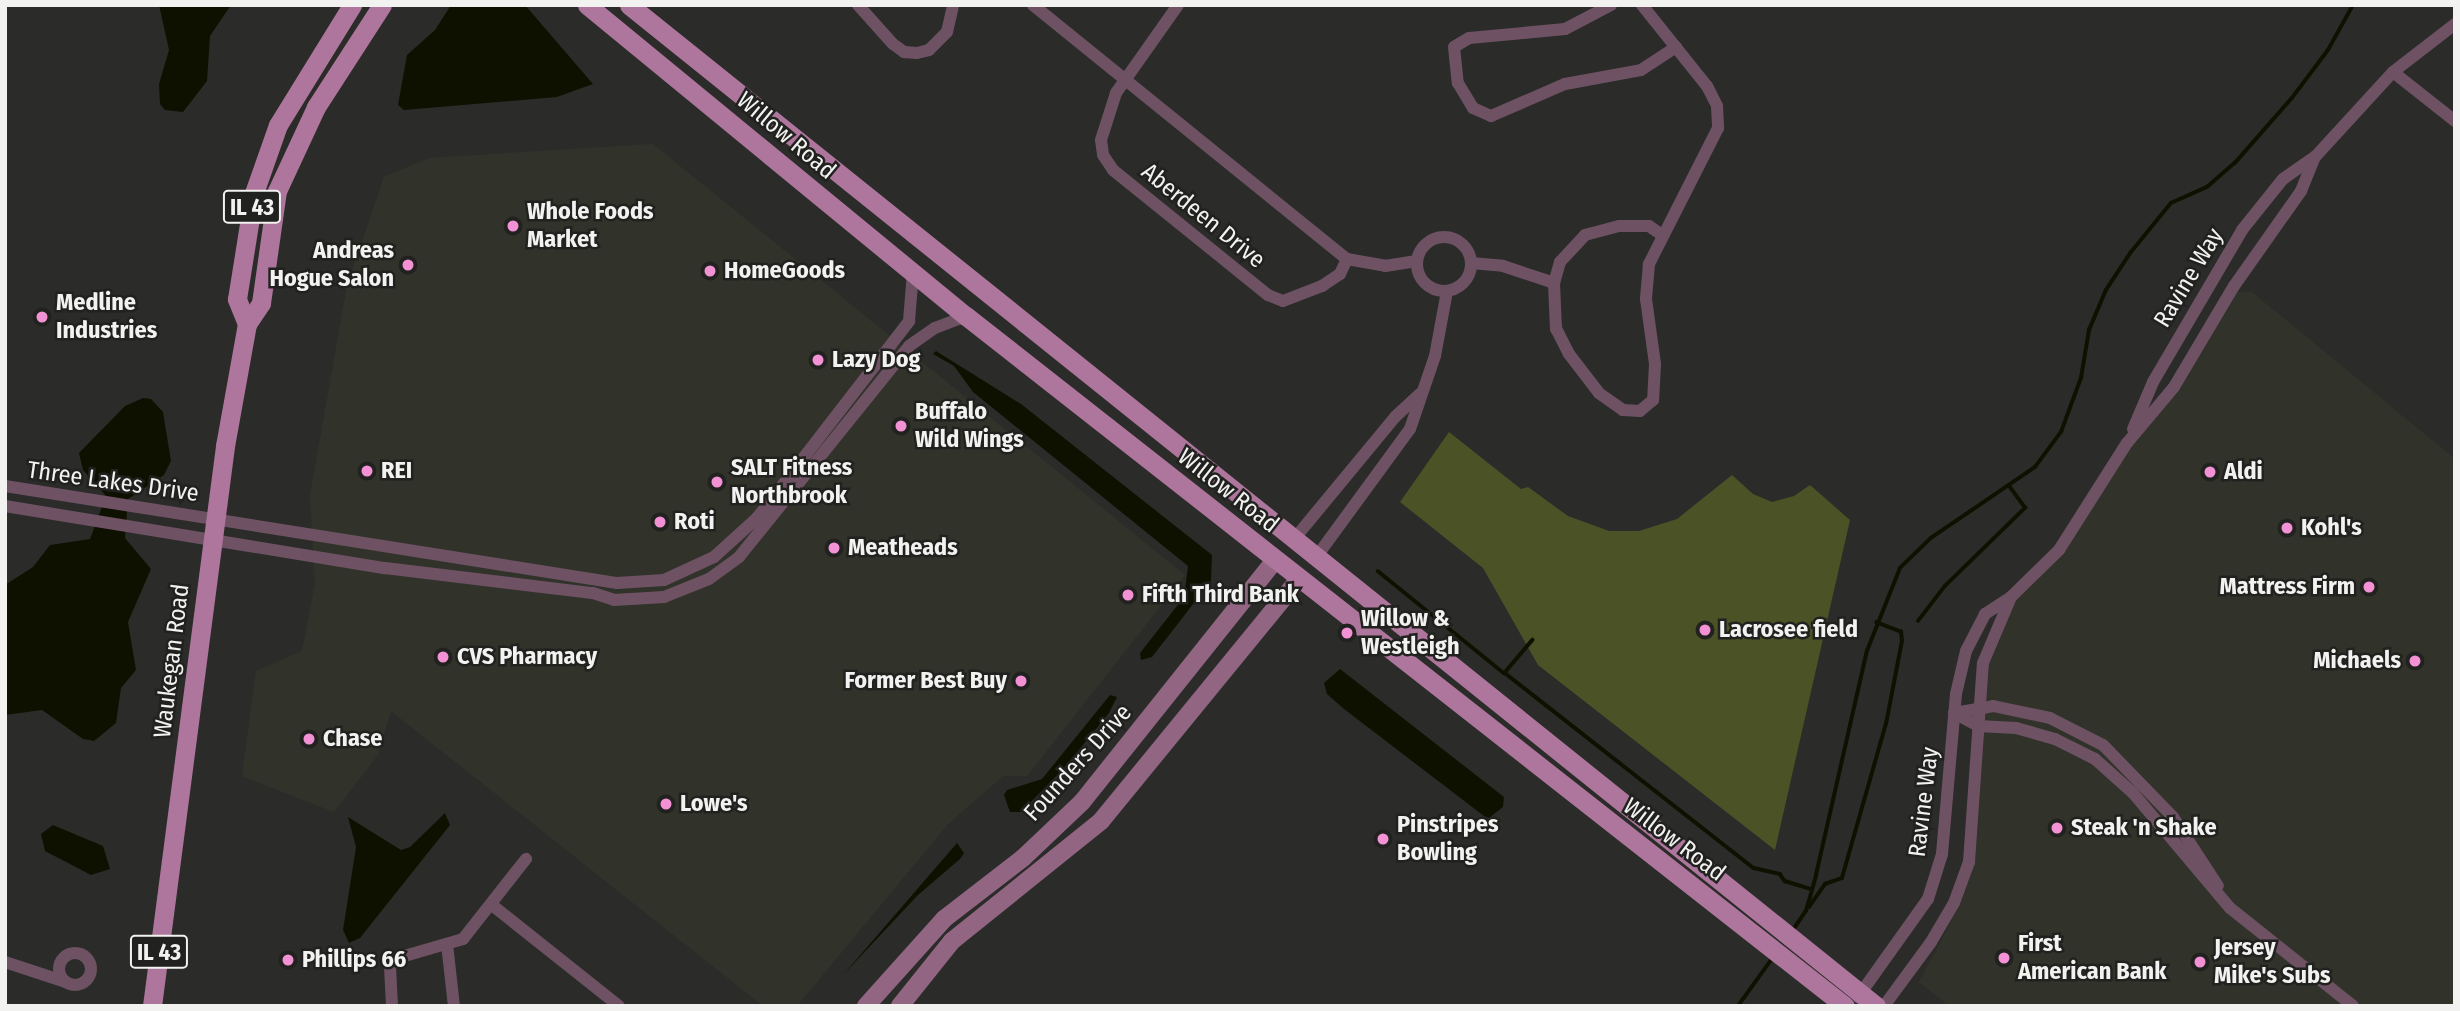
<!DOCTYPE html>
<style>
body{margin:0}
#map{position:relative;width:2460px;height:1011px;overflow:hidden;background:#2b2c29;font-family:"Fira Sans Condensed",sans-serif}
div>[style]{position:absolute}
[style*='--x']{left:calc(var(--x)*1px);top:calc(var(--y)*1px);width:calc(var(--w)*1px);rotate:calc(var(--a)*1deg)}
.built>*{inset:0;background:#31332a}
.green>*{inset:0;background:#4b5226}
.water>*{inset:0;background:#0f1100}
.stream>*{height:3.5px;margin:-1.75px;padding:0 1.75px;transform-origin:1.75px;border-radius:1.75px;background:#0f1100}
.minor>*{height:12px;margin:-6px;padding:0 6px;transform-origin:6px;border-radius:6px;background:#6e5264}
.minor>.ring{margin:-6px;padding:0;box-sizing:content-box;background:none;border:12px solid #6e5264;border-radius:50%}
.secondary>*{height:18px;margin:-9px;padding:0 9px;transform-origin:9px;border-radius:9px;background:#926683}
.primary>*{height:19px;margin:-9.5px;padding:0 9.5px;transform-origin:9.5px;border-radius:9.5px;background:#ae769c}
.dots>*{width:19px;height:19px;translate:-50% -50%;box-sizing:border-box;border:4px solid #21221f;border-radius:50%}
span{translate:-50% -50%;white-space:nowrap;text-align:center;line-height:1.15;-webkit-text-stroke:5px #21221f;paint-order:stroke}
.shield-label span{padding:2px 5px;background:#21221f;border:2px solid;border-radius:5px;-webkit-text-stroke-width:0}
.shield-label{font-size:23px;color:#f2f3f1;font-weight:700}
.street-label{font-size:24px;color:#f2f3f1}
.poi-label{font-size:24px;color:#f2f3f1;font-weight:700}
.left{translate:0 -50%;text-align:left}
.right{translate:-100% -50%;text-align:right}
.frame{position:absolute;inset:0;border:7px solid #f2f3f1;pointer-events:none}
</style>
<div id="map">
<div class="built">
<i style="clip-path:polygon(653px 144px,1185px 575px,1027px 776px,1003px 776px,948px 824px,797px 1006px,763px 1006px,391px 711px,378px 755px,334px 812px,242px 776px,256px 671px,302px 651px,315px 584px,310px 495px,347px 286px,384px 177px,429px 158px)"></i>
<i style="clip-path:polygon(2238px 292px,2252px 292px,2455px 459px,2455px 1006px,1949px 1006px,1919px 982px,1960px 905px,1975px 863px,1989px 665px,2016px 600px,2064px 554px,2131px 445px,2179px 391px)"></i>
</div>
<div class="green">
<i style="clip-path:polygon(1449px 432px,1521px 489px,1528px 487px,1568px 516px,1609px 531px,1639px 531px,1677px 519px,1732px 475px,1753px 494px,1772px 502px,1794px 496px,1810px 485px,1850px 520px,1775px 850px,1538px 665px,1483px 568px,1400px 502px)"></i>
</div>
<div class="water">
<i style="clip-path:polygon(159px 5px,231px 5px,210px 36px,207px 81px,183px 112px,165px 110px,160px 104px,159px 84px,169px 50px)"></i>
<i style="clip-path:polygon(451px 5px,525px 5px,593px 84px,557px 97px,404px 110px,398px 105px,407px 55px,435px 30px)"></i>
<i style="clip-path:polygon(936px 351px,1021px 404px,1212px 555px,1211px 581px,1152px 657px,1141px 660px,1140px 653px,1184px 597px,1188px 566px,973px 392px,954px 366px,933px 354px)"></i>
<i style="clip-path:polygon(143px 398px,151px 399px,163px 412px,171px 461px,164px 475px,128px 499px,125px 538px,151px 569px,128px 622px,136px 670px,121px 688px,116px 723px,94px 741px,83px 739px,42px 710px,5px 715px,5px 585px,33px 567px,50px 545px,90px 539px,106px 496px,83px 470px,79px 453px,125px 406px)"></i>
<i style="clip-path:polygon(1340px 669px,1504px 797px,1503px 807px,1489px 818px,1484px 816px,1344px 709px,1327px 694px,1324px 683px)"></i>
<i style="clip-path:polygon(1110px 695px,1117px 697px,1109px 713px,1065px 767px,1021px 812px,1010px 812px,1004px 795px,1007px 790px,1042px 779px)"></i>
<i style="clip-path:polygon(445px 813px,450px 825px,360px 938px,349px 943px,343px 930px,356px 847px,348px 817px,401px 850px,410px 847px)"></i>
<i style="clip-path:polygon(53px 825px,103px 846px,110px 869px,91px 875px,45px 851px,41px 834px)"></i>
<i style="clip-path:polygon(957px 843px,964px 853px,960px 859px,918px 895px,843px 975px)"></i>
</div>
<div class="stream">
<i style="--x:1378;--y:571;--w:162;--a:39"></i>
<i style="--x:1918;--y:621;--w:44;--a:-52.4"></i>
<i style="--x:1945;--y:586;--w:112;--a:-44.3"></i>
<i style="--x:2025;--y:508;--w:27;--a:-126"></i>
<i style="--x:1533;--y:640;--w:43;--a:130.3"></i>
<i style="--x:1505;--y:673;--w:316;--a:38.1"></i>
<i style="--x:1754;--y:868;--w:27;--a:13"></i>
<i style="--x:1780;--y:874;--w:9;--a:54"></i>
<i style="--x:1785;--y:881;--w:28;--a:17"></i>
<i style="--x:1809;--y:907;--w:28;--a:-55"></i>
<i style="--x:1825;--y:884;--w:18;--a:-19"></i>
<i style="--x:1842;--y:878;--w:160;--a:-74.1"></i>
<i style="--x:1886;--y:724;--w:85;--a:-79.1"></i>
<i style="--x:1902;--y:641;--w:9;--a:-96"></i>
<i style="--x:1901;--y:632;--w:26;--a:-159"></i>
<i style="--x:1793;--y:930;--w:23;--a:-56"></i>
<i style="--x:1806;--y:911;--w:37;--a:-74"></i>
<i style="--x:1816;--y:875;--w:230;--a:-77.2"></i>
<i style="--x:1867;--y:651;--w:89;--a:-68.3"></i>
<i style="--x:1900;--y:568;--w:43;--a:-44.1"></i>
<i style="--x:1931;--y:538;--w:126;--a:-34.3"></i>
<i style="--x:2035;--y:467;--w:44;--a:-53.4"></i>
<i style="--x:2061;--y:432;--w:58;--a:-69.7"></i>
<i style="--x:2081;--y:378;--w:49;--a:-80.5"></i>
<i style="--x:2089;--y:330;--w:43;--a:-67"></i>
<i style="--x:2106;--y:290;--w:45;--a:-56.7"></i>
<i style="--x:2131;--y:252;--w:63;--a:-50.8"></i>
<i style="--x:2171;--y:203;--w:39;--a:-24"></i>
<i style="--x:2207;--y:187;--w:37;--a:-41"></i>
<i style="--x:2235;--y:163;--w:86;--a:-48.8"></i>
<i style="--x:2292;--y:98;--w:60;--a:-53.1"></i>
<i style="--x:2328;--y:50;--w:51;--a:-60.9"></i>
<i style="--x:1738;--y:1006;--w:62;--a:-54.2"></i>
</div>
<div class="minor">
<i style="--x:858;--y:5;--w:52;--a:48.1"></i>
<i style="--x:893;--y:44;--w:14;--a:36"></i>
<i style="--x:904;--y:52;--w:13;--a:4"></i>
<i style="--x:917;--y:53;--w:12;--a:-14"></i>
<i style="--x:929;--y:50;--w:25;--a:-45"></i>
<i style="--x:947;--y:32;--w:28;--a:-77"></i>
<i style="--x:1033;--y:5;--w:404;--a:39"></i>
<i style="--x:1347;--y:259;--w:39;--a:10"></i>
<i style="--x:1385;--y:266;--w:32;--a:-9"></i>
<i style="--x:1178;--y:5;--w:108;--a:125.2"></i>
<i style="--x:1116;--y:93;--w:49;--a:107.7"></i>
<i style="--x:1101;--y:140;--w:15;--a:82"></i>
<i style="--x:1103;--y:155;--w:18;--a:56"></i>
<i style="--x:1113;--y:170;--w:199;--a:38.9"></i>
<i style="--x:1268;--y:295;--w:16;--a:22"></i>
<i style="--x:1283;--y:301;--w:42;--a:-21"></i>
<i style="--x:1322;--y:286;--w:22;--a:-34"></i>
<i style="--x:1340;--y:274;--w:17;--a:-65"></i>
<i style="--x:1611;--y:5;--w:52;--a:152.4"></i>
<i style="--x:1565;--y:29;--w:96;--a:174.6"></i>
<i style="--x:1469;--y:38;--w:17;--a:149"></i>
<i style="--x:1454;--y:47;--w:36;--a:84"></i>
<i style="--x:1458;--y:83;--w:29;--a:59"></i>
<i style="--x:1473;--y:108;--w:20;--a:24"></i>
<i style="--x:1491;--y:116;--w:81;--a:-23.4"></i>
<i style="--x:1565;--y:84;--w:77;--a:-10.4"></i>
<i style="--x:1641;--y:70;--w:42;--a:-33.3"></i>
<i style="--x:1642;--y:5;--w:104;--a:51.3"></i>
<i style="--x:1707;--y:86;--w:22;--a:63"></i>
<i style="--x:1717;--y:106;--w:22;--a:87"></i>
<i style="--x:1718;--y:128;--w:153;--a:116.9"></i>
<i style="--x:1649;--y:264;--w:35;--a:95"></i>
<i style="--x:1646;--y:299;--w:66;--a:82.1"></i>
<i style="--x:1655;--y:364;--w:36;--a:93"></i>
<i style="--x:1653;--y:400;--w:17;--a:140"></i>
<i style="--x:1640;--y:411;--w:17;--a:-177"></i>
<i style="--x:1623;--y:410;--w:29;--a:-145"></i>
<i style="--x:1599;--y:393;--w:49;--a:-127.6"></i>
<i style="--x:1569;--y:354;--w:28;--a:-117"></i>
<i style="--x:1556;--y:329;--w:46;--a:-92.5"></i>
<i style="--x:1554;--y:283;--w:22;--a:-74"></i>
<i style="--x:1560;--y:262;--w:37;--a:-47"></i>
<i style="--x:1585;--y:235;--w:35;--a:-15"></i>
<i style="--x:1619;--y:226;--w:30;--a:0"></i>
<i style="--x:1649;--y:226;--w:16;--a:35"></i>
<i style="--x:2393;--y:72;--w:79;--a:38.3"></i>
<i class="ring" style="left:1417px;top:237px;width:42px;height:42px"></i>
<i style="--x:1471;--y:263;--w:32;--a:5"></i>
<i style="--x:1503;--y:266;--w:54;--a:18.4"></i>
<i style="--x:2133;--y:429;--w:51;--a:-66.9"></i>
<i style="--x:2153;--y:382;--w:176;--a:-59.6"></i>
<i style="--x:2242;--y:230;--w:65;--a:-51.2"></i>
<i style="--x:2283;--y:179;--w:39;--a:-35"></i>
<i style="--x:2315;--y:157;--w:115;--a:-47.5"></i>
<i style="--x:2393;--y:72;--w:78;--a:-37.7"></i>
<i style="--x:5;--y:486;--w:620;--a:9.01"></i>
<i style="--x:617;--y:583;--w:47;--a:-3.7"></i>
<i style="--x:664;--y:580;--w:55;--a:-24.7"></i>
<i style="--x:714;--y:557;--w:58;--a:-42.2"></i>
<i style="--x:757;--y:518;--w:249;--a:-52.3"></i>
<i style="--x:909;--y:321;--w:49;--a:-85.3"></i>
<i style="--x:5;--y:506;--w:385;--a:9.3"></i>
<i style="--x:385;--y:568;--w:209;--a:6.9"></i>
<i style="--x:593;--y:593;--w:22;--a:18"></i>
<i style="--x:614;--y:600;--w:50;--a:-3.4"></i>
<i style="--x:664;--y:597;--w:48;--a:-21.8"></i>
<i style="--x:709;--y:579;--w:37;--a:-36"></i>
<i style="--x:739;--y:557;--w:271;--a:-51.1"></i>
<i style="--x:909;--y:346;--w:32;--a:-35"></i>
<i style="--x:935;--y:328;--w:33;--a:-21"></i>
<i style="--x:1295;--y:538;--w:157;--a:-50.4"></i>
<i style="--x:1395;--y:417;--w:34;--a:-43"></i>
<i style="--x:1317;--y:556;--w:157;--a:-53.8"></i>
<i style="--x:1410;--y:429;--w:77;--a:-71.1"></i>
<i style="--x:1435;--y:356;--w:66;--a:-79.5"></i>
<i style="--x:1954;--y:713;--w:27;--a:28"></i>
<i style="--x:1978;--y:726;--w:38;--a:3"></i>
<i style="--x:2016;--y:728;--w:41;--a:15.8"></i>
<i style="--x:2055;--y:739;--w:45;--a:26.6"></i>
<i style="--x:2095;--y:759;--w:51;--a:41.8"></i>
<i style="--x:2133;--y:793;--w:150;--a:49.9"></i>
<i style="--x:2230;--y:908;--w:157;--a:38.5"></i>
<i style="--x:1954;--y:713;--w:40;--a:-10"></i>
<i style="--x:1993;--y:706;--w:58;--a:11.9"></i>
<i style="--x:2050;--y:718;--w:59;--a:27"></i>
<i style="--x:2103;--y:745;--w:100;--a:45.8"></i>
<i style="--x:2173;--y:817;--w:82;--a:56.9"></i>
<i style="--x:492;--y:905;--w:162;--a:38.5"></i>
<i style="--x:447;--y:944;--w:62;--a:83.6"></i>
<i class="ring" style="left:59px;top:953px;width:20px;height:20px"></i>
<i style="--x:5;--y:962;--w:64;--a:18.2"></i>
<i style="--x:1858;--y:997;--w:120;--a:-54.5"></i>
<i style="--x:1928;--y:899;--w:47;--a:-72.7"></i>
<i style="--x:1942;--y:854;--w:161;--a:-85"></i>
<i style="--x:1956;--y:694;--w:44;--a:-76.9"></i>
<i style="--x:1966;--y:651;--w:42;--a:-62.8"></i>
<i style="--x:1985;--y:614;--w:31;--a:-33"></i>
<i style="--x:2011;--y:597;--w:67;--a:-44.4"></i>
<i style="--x:2059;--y:550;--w:127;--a:-57.6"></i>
<i style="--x:2127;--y:443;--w:73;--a:-50"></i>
<i style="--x:2174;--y:387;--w:117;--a:-59.3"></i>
<i style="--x:2234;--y:286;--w:116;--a:-54.8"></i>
<i style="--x:2301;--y:191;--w:37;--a:-68"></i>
<i style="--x:392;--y:1006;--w:40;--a:-92.9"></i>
<i style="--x:390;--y:966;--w:8;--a:-60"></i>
<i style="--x:394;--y:959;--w:72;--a:-16.2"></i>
<i style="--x:463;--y:939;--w:102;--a:-51.8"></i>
<i style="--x:1884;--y:1006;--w:79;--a:-53.7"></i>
<i style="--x:1931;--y:942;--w:45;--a:-59.5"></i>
<i style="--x:1954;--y:903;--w:44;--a:-69.9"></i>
<i style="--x:1969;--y:862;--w:199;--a:-86"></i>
<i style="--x:1983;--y:663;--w:72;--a:-67"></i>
</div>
<div class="secondary">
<i style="--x:866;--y:1006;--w:117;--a:-48.1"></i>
<i style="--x:944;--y:919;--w:100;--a:-37.7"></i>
<i style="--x:1023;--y:858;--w:81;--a:-43.5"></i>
<i style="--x:1082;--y:802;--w:310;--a:-51.4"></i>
<i style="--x:900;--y:1006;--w:83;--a:-51.3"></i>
<i style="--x:952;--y:941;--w:191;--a:-38.8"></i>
<i style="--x:1101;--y:821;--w:313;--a:-50.7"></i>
</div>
<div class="primary">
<i style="--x:587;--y:5;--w:490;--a:39.4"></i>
<i style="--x:966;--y:316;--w:1117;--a:38.13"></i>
<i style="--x:629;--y:5;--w:1599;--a:38.75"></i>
<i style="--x:247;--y:324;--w:27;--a:-112"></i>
<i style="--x:237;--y:299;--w:107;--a:-80.9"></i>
<i style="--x:254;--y:193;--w:72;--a:-70.6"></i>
<i style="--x:278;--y:125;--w:141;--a:-58.3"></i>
<i style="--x:152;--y:1006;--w:565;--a:-82.57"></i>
<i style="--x:225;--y:446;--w:124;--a:-79.8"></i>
<i style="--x:247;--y:324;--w:25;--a:-56"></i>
<i style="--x:261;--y:303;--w:113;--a:-81.9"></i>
<i style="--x:277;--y:191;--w:93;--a:-65.1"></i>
<i style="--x:316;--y:107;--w:121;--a:-57.1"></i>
</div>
<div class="dots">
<i style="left:513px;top:226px;background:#f391d5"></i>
<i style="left:408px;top:265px;background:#f391d5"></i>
<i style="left:710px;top:271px;background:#f391d5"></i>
<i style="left:42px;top:317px;background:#f391d5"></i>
<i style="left:818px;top:360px;background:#f391d5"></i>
<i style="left:901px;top:426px;background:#f391d5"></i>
<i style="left:367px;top:471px;background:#f391d5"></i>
<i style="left:2210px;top:472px;background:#f391d5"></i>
<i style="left:717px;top:482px;background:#f391d5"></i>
<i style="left:660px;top:522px;background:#f391d5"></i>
<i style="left:2287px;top:528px;background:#f391d5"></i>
<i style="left:834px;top:548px;background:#f391d5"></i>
<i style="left:2369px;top:587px;background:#f391d5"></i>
<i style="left:1128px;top:595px;background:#f391d5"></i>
<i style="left:1705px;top:630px;background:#f391d5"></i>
<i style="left:1347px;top:633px;background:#f391d5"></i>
<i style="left:443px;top:657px;background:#f391d5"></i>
<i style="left:2415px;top:661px;background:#f391d5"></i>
<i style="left:1021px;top:681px;background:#f391d5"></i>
<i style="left:309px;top:739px;background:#f391d5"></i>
<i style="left:666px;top:804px;background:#f391d5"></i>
<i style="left:2057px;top:828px;background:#f391d5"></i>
<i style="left:1383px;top:839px;background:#f391d5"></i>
<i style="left:2004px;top:958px;background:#f391d5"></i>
<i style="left:288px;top:960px;background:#f391d5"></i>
<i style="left:2200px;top:962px;background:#f391d5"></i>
</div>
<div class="shield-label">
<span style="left:252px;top:207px">IL 43</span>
<span style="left:159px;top:952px">IL 43</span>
</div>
<div class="street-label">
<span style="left:786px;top:136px;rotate:40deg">Willow Road</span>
<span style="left:1203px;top:216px;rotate:39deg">Aberdeen Drive</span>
<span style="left:2189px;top:278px;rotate:-59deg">Ravine Way</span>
<span style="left:113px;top:482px;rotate:8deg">Three Lakes Drive</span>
<span style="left:1228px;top:491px;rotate:38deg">Willow Road</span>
<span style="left:172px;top:661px;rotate:-83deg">Waukegan Road</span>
<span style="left:1078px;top:763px;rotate:-48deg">Founders Drive</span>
<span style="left:1924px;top:802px;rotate:-83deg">Ravine Way</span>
<span style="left:1674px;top:840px;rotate:37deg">Willow Road</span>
</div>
<div class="poi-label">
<span class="left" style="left:527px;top:226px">Whole Foods<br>Market</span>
<span class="right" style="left:394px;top:265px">Andreas<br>Hogue Salon</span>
<span class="left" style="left:724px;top:271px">HomeGoods</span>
<span class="left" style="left:56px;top:317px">Medline<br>Industries</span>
<span class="left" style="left:832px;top:360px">Lazy Dog</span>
<span class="left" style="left:915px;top:426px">Buffalo<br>Wild Wings</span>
<span class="left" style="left:731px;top:482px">SALT Fitness<br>Northbrook</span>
<span class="left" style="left:381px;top:471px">REI</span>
<span class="left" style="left:2224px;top:472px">Aldi</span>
<span class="left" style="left:674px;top:522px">Roti</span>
<span class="left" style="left:2301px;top:528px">Kohl's</span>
<span class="left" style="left:848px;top:548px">Meatheads</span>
<span class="right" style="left:2355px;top:587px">Mattress Firm</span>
<span class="left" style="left:1142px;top:595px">Fifth Third Bank</span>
<span class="left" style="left:1361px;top:633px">Willow &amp;<br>Westleigh</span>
<span class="left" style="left:1719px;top:630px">Lacrosee field</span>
<span class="left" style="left:457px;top:657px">CVS Pharmacy</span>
<span class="right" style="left:2401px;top:661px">Michaels</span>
<span class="right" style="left:1007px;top:681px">Former Best Buy</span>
<span class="left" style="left:323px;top:739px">Chase</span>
<span class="left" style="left:680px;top:804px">Lowe's</span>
<span class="left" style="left:1397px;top:839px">Pinstripes<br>Bowling</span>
<span class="left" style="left:2071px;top:828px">Steak 'n Shake</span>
<span class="left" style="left:2018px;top:958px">First<br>American Bank</span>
<span class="left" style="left:2214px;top:962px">Jersey<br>Mike's Subs</span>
<span class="left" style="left:302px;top:960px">Phillips 66</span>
</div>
<div class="frame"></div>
</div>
